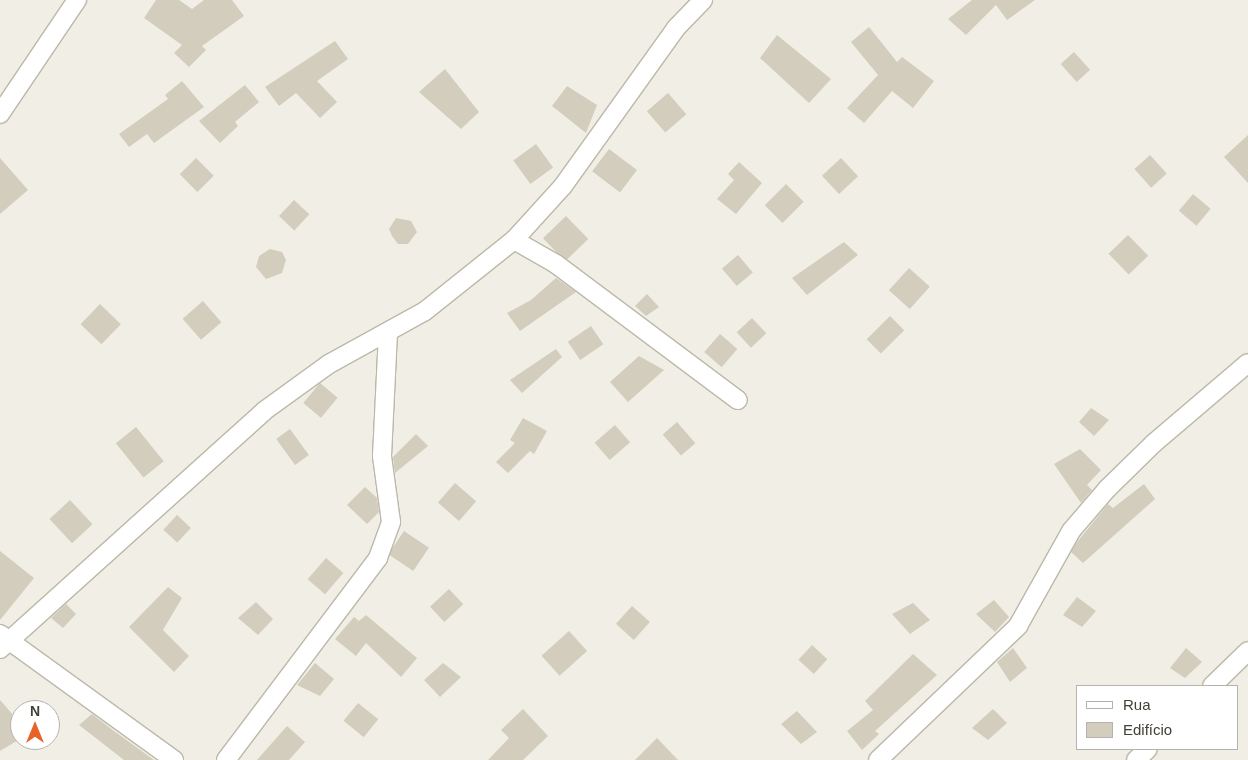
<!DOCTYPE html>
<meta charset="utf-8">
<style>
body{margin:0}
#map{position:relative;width:1248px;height:760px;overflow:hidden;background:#f1efe5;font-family:Helvetica,sans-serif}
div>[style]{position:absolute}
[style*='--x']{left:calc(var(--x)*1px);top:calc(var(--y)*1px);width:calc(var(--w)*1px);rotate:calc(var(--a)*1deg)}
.building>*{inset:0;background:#d2cdbc;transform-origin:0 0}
.roads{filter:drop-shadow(1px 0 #bcb8a9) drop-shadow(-1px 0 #bcb8a9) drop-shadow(0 1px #bcb8a9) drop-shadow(0 -1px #bcb8a9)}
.minor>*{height:18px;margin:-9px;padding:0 9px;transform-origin:9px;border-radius:9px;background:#fff}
span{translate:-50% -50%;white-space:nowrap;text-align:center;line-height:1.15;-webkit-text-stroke:4px #fff;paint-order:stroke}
.legend{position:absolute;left:1076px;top:685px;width:162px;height:65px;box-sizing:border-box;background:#fff;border:1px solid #b4b3ae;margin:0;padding:6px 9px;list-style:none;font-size:15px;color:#434035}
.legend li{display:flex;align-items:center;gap:10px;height:25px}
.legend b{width:25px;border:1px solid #b4b3ae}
.north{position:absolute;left:10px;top:700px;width:50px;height:50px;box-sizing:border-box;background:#fff;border:1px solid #b4b3ae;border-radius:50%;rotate:0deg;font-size:14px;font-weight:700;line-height:20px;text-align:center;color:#434035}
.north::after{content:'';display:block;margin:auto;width:18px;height:22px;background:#e86226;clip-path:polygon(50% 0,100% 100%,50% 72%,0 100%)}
</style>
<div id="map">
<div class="building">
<i style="clip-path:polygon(156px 0,179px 0,192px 9px,204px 0,232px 0,244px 16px,202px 46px,206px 50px,189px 67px,174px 53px,182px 45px,144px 18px)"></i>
<i style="clip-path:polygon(972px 0,1035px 0,1007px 20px,996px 5px,966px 35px,948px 19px)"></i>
<i style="clip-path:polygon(869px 27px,897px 62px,902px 57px,934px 81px,913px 108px,892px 91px,864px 123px,847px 108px,878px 75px,851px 42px)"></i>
<i style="clip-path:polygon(777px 35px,831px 79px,809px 103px,760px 58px)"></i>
<i style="clip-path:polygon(335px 41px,348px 59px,317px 81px,337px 102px,320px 118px,296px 93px,279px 106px,265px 87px)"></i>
<i style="left:1074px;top:52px;width:24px;height:18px;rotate:48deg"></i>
<i style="clip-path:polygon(445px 69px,479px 112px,461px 129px,419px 92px)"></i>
<i style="clip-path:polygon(182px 81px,204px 107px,154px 143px,147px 134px,129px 147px,119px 134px,168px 99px,165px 95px)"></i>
<i style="clip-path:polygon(245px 85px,259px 102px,235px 122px,238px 126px,220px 143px,199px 121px)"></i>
<i style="clip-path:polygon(567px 86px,597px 105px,586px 133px,552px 106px)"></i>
<i style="left:668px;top:93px;width:28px;height:28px;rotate:49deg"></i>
<i style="clip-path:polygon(1248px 135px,1248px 183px,1224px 157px)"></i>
<i style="left:536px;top:144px;width:29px;height:28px;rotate:54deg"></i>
<i style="left:609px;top:149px;width:35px;height:28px;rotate:37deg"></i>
<i style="left:1150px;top:155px;width:25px;height:21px;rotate:48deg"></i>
<i style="clip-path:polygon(0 158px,28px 190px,0 214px)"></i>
<i style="left:196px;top:158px;width:25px;height:23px;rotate:45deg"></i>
<i style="left:841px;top:158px;width:25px;height:26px;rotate:47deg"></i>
<i style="clip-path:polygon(739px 162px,762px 183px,736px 214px,717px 199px,734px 180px,728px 174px)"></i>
<i style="left:786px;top:184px;width:25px;height:30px;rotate:45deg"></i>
<i style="left:1193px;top:194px;width:23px;height:22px;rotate:40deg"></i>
<i style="left:294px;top:200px;width:21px;height:22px;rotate:43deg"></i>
<i style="left:566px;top:216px;width:32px;height:32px;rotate:46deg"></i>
<i style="clip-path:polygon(396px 218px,411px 221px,417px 232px,408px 244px,398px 244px,392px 236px,389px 229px)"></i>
<i style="left:1128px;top:235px;width:29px;height:27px;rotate:46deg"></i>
<i style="clip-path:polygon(844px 242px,858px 255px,807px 295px,792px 278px)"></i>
<i style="clip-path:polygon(270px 249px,282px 252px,286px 260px,282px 273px,266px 279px,256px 267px,259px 256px)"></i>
<i style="left:738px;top:255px;width:23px;height:21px;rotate:50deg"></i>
<i style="left:909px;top:268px;width:28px;height:30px;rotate:42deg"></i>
<i style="clip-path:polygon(556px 278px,576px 292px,520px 331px,507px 313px,531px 300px)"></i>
<i style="clip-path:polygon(647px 294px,659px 307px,646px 316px,635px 306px)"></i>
<i style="left:203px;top:301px;width:28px;height:27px;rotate:49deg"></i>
<i style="left:100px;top:304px;width:29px;height:28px;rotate:44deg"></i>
<i style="left:890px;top:316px;width:20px;height:33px;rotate:45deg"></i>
<i style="left:752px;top:318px;width:21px;height:21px;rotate:47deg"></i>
<i style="left:591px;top:326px;width:22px;height:28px;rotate:56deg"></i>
<i style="left:720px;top:334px;width:23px;height:24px;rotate:41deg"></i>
<i style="clip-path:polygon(556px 349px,562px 357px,522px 393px,510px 380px)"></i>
<i style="clip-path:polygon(639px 356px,664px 370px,628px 402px,610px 382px)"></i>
<i style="left:320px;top:383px;width:23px;height:26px;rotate:40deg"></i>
<i style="clip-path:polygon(1091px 408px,1109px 420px,1094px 436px,1079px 422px)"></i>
<i style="clip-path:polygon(523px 418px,547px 431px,534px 454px,530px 451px,508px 473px,496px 462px,515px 443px,510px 440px)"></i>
<i style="left:677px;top:422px;width:28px;height:19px;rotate:49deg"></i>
<i style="left:615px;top:425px;width:23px;height:27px;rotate:49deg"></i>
<i style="left:136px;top:427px;width:44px;height:26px;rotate:51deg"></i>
<i style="left:290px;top:429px;width:32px;height:17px;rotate:54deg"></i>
<i style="clip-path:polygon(416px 434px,428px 446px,395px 473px,393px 457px)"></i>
<i style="clip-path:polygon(1080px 449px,1101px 470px,1087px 485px,1092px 490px,1081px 503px,1054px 464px)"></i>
<i style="left:455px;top:483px;width:28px;height:26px;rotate:41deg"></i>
<i style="clip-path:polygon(1144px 484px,1155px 499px,1083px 563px,1071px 552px,1077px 542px,1108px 504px,1113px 508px)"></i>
<i style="clip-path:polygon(365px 487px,377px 498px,379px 512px,367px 524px,347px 505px)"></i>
<i style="left:70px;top:500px;width:33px;height:28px;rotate:47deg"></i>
<i style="left:177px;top:515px;width:19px;height:20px;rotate:43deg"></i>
<i style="left:404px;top:531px;width:30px;height:28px;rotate:34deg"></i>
<i style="clip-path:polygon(0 551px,34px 578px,0 620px)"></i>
<i style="left:326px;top:558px;width:23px;height:28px;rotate:41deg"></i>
<i style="clip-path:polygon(168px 587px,182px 598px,163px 630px,189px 656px,174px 672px,129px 627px)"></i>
<i style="left:449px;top:589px;width:21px;height:26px;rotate:47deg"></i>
<i style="clip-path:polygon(1077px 597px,1096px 611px,1082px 627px,1063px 615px)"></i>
<i style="clip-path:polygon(994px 600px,1009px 617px,995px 632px,976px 614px)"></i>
<i style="clip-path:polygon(256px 602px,273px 619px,258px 635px,238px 618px)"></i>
<i style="clip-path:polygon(913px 603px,930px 620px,910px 634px,892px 614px)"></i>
<i style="clip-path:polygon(66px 604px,76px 614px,63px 628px,51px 618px)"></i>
<i style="left:632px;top:606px;width:24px;height:24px;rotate:42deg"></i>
<i style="clip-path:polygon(366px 615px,417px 658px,401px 677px,366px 643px,356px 656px,335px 639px,354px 617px,359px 621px)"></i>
<i style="left:569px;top:631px;width:27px;height:37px;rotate:48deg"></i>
<i style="left:812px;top:645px;width:21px;height:20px;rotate:43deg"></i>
<i style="clip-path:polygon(1013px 648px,1027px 668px,1010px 682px,997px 662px)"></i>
<i style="clip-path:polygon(1186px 648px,1202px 662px,1185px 678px,1170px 668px)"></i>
<i style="clip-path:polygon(913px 654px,937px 675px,875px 731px,879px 734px,862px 750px,847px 731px,873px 710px,865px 701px)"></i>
<i style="clip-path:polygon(315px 663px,334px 679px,320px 696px,297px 685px)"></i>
<i style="clip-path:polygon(443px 663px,461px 677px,440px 697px,424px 680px)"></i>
<i style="clip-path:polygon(0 700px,20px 723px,20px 739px,0 751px)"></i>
<i style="left:358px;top:703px;width:26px;height:23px;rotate:39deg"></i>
<i style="clip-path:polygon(523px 709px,548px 736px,523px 760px,488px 760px,509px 738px,501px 730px)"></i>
<i style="clip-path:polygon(993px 709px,1007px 723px,988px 740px,972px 728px)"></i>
<i style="clip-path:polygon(797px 711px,817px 732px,801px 744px,781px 724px)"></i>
<i style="clip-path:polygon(92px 714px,114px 731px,154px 760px,124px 760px,79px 725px)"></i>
<i style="clip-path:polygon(287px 726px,305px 742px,289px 760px,257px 760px)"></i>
<i style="clip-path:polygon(657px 738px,678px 760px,635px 760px)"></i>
</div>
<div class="roads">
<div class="minor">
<i style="--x:0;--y:114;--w:138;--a:-56"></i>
<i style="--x:514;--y:240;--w:48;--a:29.7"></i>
<i style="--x:556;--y:264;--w:227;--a:36.8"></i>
<i style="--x:0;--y:634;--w:215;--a:35.9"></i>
<i style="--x:0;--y:649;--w:355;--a:-42"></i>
<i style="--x:264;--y:411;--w:80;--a:-35.9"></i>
<i style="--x:329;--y:364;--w:110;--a:-28.9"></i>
<i style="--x:425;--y:311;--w:114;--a:-38.6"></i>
<i style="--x:514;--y:240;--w:73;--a:-47.8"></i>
<i style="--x:563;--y:186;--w:194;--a:-54.4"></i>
<i style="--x:676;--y:28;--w:39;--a:-46"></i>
<i style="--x:1212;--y:686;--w:50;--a:-44.2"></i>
<i style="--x:226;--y:760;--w:253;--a:-53"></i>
<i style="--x:378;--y:558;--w:38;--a:-70"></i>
<i style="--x:391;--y:522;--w:67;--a:-97.8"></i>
<i style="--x:382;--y:456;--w:122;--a:-87.2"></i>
<i style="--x:878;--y:760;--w:194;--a:-43.7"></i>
<i style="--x:1018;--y:626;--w:109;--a:-60.8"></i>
<i style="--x:1071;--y:531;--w:55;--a:-49.4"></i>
<i style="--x:1107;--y:489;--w:66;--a:-44.4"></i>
<i style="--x:1154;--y:443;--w:123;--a:-40.4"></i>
<i style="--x:1136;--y:760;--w:16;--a:-43"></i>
</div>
</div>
<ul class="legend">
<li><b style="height:6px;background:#fff"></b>Rua</li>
<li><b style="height:14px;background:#d2cdbc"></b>Edifício</li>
</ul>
<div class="north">N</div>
</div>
